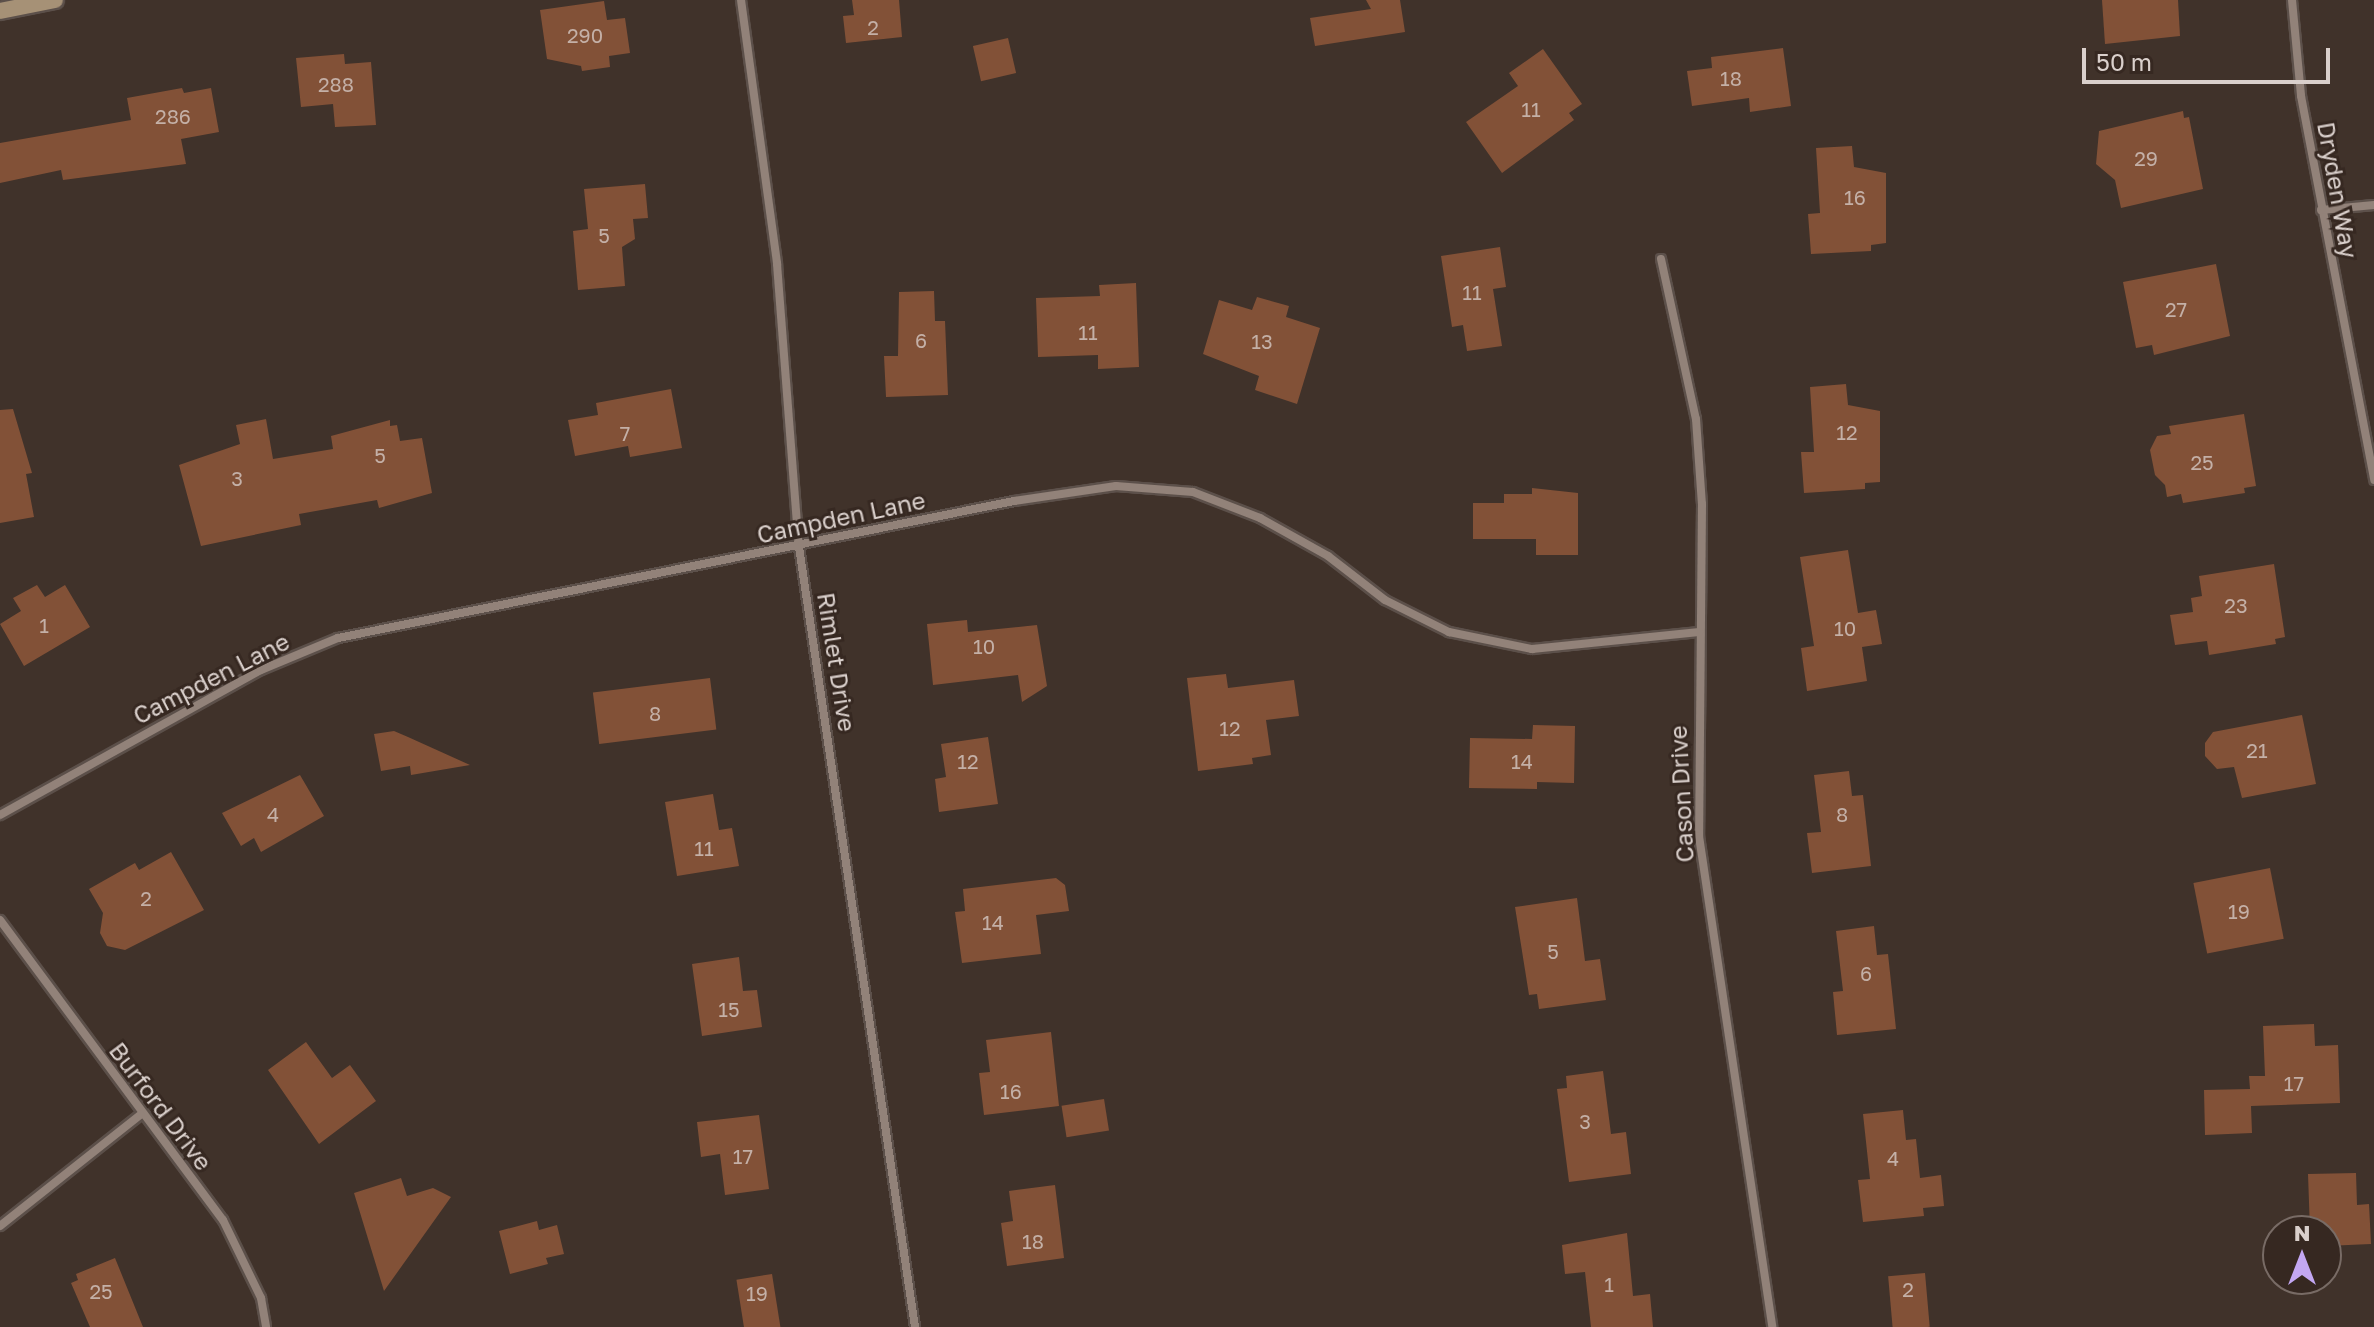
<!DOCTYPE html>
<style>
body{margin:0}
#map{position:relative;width:2374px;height:1327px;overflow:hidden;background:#40322a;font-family:"Golos Text",sans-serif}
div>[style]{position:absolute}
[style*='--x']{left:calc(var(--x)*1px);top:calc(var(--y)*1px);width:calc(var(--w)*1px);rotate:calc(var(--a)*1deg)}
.building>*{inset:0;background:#825137;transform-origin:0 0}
.roads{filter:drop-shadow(2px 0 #5c504a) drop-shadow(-2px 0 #5c504a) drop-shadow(0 2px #5c504a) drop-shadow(0 -2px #5c504a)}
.street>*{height:8px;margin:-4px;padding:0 4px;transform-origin:4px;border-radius:4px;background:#928279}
.secondary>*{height:16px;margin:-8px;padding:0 8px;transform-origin:8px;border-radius:8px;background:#a69176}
span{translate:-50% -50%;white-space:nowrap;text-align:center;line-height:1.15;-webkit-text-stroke:6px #362821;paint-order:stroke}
.number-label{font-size:20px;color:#c4b0a7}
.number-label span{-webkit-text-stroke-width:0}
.street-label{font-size:24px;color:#dad0cc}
.north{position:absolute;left:2262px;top:1215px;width:80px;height:80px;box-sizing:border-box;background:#362821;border:2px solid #786b65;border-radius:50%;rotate:0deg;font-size:22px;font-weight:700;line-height:32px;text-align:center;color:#dad0cc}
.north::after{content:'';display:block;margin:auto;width:28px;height:36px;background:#c3a7f2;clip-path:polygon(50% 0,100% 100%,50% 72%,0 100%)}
.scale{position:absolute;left:2082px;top:48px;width:248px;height:36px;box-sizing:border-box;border:4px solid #dad0cc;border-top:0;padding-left:10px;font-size:24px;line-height:28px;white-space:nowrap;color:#dad0cc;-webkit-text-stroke:6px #362821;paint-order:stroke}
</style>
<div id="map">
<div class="building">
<i style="clip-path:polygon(852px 0,899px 0,902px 37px,846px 43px,843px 16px,854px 15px)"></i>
<i style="clip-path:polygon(1366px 0,1400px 0,1405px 32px,1315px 46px,1310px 18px,1371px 9px)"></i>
<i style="clip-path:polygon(2102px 0,2178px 0,2180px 36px,2105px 44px)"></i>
<i style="clip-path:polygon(604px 1px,607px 20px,625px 18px,630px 53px,609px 56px,610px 67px,582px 71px,581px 66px,547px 59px,540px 10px)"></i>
<i style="left:1008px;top:38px;width:36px;height:36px;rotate:77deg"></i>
<i style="clip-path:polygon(1783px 48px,1791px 106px,1750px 112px,1749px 98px,1692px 106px,1687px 71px,1712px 68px,1711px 57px)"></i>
<i style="clip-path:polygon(1543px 49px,1582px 104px,1569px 113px,1574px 120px,1502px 173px,1466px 122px,1518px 86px,1509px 73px)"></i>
<i style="clip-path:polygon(344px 54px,345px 64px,371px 62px,376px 125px,335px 127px,333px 104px,301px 107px,296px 58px)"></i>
<i style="clip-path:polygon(182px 88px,184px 93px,211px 88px,219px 132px,181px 139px,186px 164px,63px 180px,61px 170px,0 183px,0 143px,131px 120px,127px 98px)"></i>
<i style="clip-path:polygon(2183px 111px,2184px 118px,2189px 117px,2203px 189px,2121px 208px,2115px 180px,2096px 164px,2099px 131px)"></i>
<i style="clip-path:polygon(1852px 146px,1854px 167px,1886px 173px,1886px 243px,1871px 245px,1871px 251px,1811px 254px,1808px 214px,1820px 213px,1816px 148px)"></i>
<i style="clip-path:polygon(645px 184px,648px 218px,633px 219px,635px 239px,622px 247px,625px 286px,578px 290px,573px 231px,588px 229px,584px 189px)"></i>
<i style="clip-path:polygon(1500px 247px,1506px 287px,1493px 289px,1502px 346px,1467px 351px,1463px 325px,1452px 327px,1441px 256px)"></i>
<i style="clip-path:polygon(2216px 264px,2230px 336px,2154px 355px,2152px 345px,2136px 348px,2123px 282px)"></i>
<i style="clip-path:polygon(1136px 283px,1139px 367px,1098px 369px,1098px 355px,1038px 357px,1036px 298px,1100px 296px,1099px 285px)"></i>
<i style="clip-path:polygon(934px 291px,935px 321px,945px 321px,948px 395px,886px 397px,884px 356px,898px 356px,899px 292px)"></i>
<i style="clip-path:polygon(1257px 297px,1289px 306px,1286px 317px,1320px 328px,1297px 404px,1255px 390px,1259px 376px,1203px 354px,1219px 300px,1252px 310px)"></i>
<i style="clip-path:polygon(1846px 384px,1848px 405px,1880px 411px,1880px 482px,1865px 483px,1865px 489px,1804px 493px,1801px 452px,1814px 452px,1810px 387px)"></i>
<i style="clip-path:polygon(671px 389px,682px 448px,630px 457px,628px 446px,575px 456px,568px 420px,598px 415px,596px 403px)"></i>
<i style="clip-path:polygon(13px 409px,32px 473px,26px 474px,34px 517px,0 523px,0 410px)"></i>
<i style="clip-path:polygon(2244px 414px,2256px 486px,2244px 488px,2245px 493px,2183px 503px,2181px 494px,2167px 497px,2165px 485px,2155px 475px,2150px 450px,2157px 436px,2171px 434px,2169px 426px)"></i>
<i style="clip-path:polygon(266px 419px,273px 459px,333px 449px,331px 436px,390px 420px,390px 426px,397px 425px,400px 441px,422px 438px,432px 493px,379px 508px,377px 500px,299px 514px,301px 525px,201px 546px,179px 465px,240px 444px,236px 425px)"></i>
<i style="clip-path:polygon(1532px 488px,1578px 493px,1578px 555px,1536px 555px,1536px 539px,1473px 539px,1473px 503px,1504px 503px,1504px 494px,1532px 494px)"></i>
<i style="clip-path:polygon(1848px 550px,1858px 613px,1876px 610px,1882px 644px,1862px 647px,1867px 681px,1807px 691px,1801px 648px,1814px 646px,1800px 557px)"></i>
<i style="clip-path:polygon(2274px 564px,2285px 637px,2275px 639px,2276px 644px,2209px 655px,2207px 641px,2175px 645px,2170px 615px,2193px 612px,2191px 598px,2202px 596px,2199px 576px)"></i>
<i style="clip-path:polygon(37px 585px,45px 597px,65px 585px,90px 627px,24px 666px,0 624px,21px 611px,13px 598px)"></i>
<i style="clip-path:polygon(967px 620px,968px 632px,1037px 625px,1047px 686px,1022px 702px,1018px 675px,933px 685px,927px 624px)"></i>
<i style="clip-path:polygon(1226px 674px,1228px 688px,1294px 680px,1299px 716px,1266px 720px,1271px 755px,1252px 758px,1253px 764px,1198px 771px,1187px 678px)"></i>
<i style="left:710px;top:678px;width:52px;height:118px;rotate:83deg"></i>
<i style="clip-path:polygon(2302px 715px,2316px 784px,2242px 798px,2234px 767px,2217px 769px,2205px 756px,2205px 743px,2213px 732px)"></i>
<i style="clip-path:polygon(1533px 725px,1575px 726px,1574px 783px,1537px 782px,1537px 789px,1469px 788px,1470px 738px,1532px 739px)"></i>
<i style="clip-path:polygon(394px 731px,408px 737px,470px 765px,411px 775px,410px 766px,381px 771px,374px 734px)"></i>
<i style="clip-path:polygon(988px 737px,998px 804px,939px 812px,935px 779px,946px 777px,941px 744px)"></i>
<i style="clip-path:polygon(1849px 771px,1852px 796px,1863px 795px,1871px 866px,1812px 873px,1807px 833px,1821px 832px,1814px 775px)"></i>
<i style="clip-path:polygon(300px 775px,324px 816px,261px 852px,254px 838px,241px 846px,222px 813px)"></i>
<i style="clip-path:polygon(713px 794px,719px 830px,732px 828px,739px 866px,677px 876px,665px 802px)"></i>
<i style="clip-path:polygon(171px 852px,204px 910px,125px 950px,107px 946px,100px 933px,103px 913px,89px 889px,135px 863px,139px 870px)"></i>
<i style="left:2270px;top:868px;width:72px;height:78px;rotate:79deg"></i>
<i style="clip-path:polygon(1056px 878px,1065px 885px,1069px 911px,1036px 915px,1041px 954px,962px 963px,955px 912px,965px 911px,963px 889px)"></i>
<i style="clip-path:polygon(1577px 898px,1585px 961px,1600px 959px,1606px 1000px,1539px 1009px,1537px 994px,1529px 995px,1515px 907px)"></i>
<i style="clip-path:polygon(1874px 926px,1877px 955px,1888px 954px,1896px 1029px,1837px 1035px,1833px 992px,1843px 991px,1836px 931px)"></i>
<i style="clip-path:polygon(739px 957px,743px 991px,757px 990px,762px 1027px,702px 1036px,692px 964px)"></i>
<i style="clip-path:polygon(2314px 1024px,2315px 1046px,2338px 1045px,2340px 1103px,2251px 1106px,2252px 1133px,2205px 1135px,2204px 1090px,2250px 1089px,2249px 1076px,2265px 1076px,2263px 1026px)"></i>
<i style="clip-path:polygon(1051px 1032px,1059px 1106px,984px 1115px,979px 1073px,990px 1072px,986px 1040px)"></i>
<i style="clip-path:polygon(306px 1042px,332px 1078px,350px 1065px,376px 1101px,319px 1144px,268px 1070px)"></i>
<i style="clip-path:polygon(1603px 1071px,1611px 1134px,1626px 1132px,1631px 1174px,1569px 1182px,1557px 1089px,1567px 1088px,1566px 1076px)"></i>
<i style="left:1104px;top:1099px;width:32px;height:43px;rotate:81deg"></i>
<i style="clip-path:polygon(1903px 1110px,1906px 1140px,1916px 1139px,1920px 1178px,1941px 1175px,1944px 1206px,1923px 1208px,1924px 1216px,1863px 1222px,1858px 1180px,1870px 1179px,1863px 1114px)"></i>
<i style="clip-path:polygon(759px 1115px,769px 1189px,725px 1195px,720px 1154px,701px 1157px,697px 1122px)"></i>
<i style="clip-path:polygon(2356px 1173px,2357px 1205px,2369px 1204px,2371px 1244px,2326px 1246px,2326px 1231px,2310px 1231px,2308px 1174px)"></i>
<i style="clip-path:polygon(401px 1178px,407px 1196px,433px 1188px,451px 1197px,384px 1291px,354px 1193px)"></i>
<i style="clip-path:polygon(1055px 1185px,1064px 1258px,1007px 1266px,1001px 1223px,1013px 1221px,1009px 1191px)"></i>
<i style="clip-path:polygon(537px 1221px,539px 1230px,557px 1225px,564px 1254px,546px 1258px,548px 1264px,510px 1274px,499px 1231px)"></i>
<i style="clip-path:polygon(1627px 1233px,1633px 1296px,1650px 1294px,1653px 1327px,1591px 1327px,1585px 1272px,1565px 1274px,1562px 1245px)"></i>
<i style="clip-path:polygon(115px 1258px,143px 1327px,90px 1327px,71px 1283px,78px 1280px,76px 1274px)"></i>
<i style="left:1925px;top:1273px;width:54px;height:37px;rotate:85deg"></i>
<i style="left:772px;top:1274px;width:54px;height:36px;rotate:81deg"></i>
</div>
<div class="roads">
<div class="street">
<i style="--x:741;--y:0;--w:266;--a:82.2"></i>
<i style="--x:777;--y:264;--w:284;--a:85.6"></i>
<i style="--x:799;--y:547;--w:789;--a:81.54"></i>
<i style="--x:2292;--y:0;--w:96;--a:84.6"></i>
<i style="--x:2301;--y:96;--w:391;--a:79.2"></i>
<i style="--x:2321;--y:210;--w:53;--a:-5.4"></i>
<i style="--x:1661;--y:259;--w:164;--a:77.7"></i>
<i style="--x:1696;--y:419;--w:85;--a:86"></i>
<i style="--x:1702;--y:504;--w:332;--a:90.5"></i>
<i style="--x:1699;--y:836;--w:496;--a:81.5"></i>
<i style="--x:0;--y:815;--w:299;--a:-29.1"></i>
<i style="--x:261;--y:670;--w:83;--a:-22.6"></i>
<i style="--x:338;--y:638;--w:690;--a:-11.46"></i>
<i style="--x:1014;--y:501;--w:103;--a:-8.4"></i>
<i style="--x:1116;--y:486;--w:77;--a:4.5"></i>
<i style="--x:1193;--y:492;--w:72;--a:21.2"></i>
<i style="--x:1260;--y:518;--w:78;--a:29.2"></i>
<i style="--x:1328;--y:556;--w:72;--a:37.7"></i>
<i style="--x:1385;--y:600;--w:72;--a:26.6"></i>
<i style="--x:1449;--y:632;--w:85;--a:11.6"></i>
<i style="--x:1532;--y:649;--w:168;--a:-5.8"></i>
<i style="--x:0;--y:920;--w:374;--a:53.4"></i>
<i style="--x:223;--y:1220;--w:87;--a:64"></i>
<i style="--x:261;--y:1298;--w:29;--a:80"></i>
<i style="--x:0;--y:1226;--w:179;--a:-38.4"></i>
</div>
<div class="secondary">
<i style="--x:0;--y:11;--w:56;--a:-11.3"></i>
</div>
</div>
<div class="number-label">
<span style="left:873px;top:27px">2</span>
<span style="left:585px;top:35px">290</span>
<span style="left:1731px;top:78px">18</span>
<span style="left:336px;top:84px">288</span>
<span style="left:1531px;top:109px">11</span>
<span style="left:173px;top:116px">286</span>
<span style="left:2146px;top:158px">29</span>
<span style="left:1855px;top:197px">16</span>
<span style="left:604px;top:235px">5</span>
<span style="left:1472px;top:292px">11</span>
<span style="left:2176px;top:309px">27</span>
<span style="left:1088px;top:332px">11</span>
<span style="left:921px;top:340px">6</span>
<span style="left:1262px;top:341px">13</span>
<span style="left:1847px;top:432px">12</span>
<span style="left:625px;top:433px">7</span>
<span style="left:380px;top:455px">5</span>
<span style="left:2202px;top:462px">25</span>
<span style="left:237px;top:478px">3</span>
<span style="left:2236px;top:605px">23</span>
<span style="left:44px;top:625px">1</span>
<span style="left:1845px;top:628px">10</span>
<span style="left:984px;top:646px">10</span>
<span style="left:655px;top:713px">8</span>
<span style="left:1230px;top:728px">12</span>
<span style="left:2257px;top:750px">21</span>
<span style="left:968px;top:761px">12</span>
<span style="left:1522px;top:761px">14</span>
<span style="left:273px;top:814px">4</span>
<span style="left:1842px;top:814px">8</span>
<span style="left:704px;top:848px">11</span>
<span style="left:146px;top:898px">2</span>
<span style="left:2239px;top:911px">19</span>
<span style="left:993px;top:922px">14</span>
<span style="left:1553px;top:951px">5</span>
<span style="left:1866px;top:973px">6</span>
<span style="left:729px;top:1009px">15</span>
<span style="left:2294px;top:1083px">17</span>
<span style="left:1011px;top:1091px">16</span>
<span style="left:1585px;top:1121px">3</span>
<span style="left:743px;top:1156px">17</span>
<span style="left:1893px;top:1158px">4</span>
<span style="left:1033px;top:1241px">18</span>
<span style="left:1609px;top:1284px">1</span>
<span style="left:1908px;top:1289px">2</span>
<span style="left:101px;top:1291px">25</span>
<span style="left:757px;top:1293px">19</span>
</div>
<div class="street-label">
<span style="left:2338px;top:190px;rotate:80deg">Dryden Way</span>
<span style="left:841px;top:517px;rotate:-12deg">Campden Lane</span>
<span style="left:837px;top:662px;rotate:81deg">Rimlet Drive</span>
<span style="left:211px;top:678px;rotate:-27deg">Campden Lane</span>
<span style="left:1681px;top:794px;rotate:-93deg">Cason Drive</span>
<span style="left:161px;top:1106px;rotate:53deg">Burford Drive</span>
</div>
<div class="north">N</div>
<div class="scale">50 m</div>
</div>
